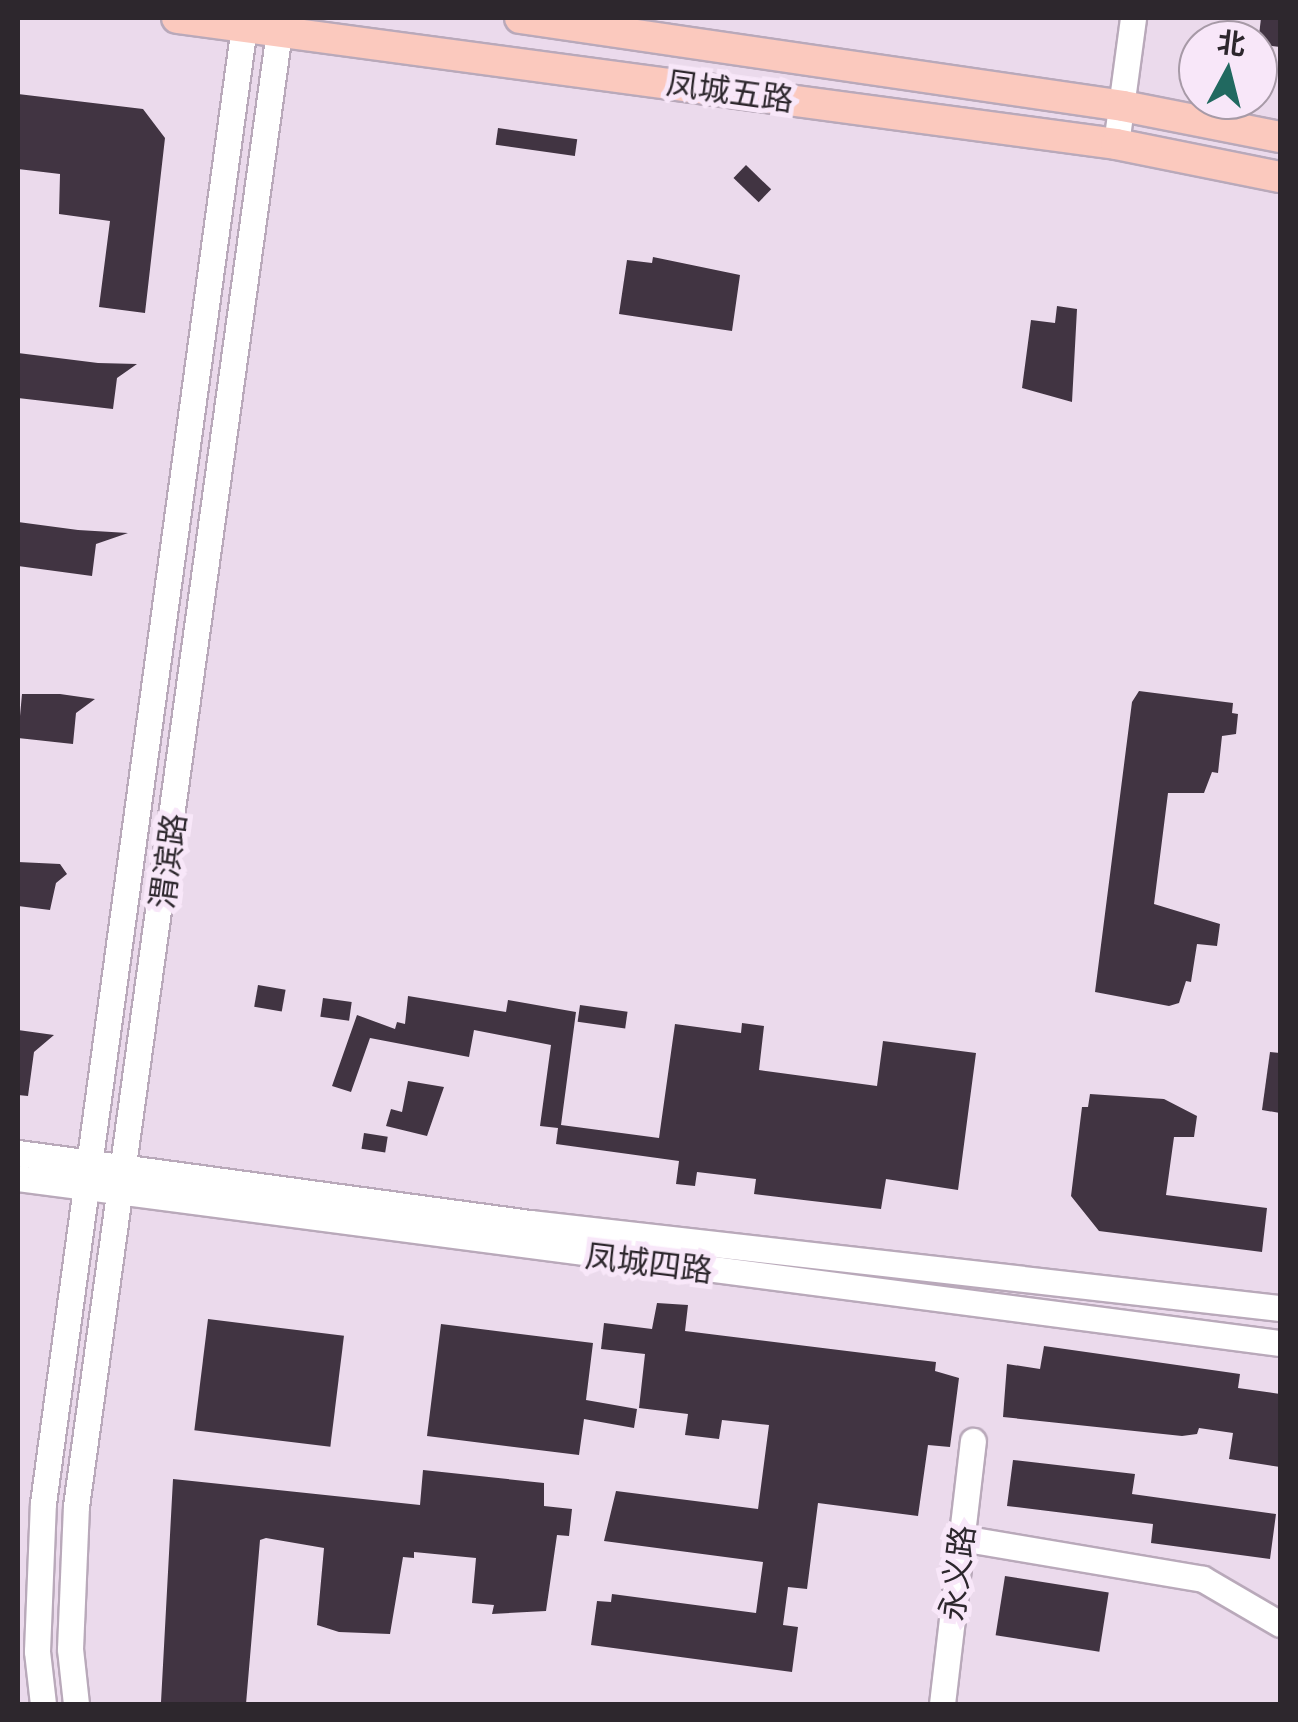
<!DOCTYPE html>
<meta charset="utf-8">
<style>
body{margin:0}
#map{position:relative;width:1298px;height:1722px;overflow:hidden;background:#ebdaec;font-family:"Open Sans","Noto Sans SC",sans-serif}
div>[style]{position:absolute}
[style*='--x']{left:calc(var(--x)*1px);top:calc(var(--y)*1px);width:calc(var(--w)*1px);rotate:calc(var(--a)*1deg)}
.building>*{inset:0;background:#413442;transform-origin:0 0}
.roads{filter:drop-shadow(2px 0 #b9a9ba) drop-shadow(-2px 0 #b9a9ba) drop-shadow(0 2px #b9a9ba) drop-shadow(0 -2px #b9a9ba)}
.minor>*{height:25px;margin:-12.5px;padding:0 12.5px;transform-origin:12.5px;border-radius:12.5px;background:#fff}
.major>*{height:30px;margin:-15px;padding:0 15px;transform-origin:15px;border-radius:15px;background:#fbc9be}
span{translate:-50% -50%;white-space:nowrap;text-align:center;line-height:1.15;-webkit-text-stroke:10px #f8e7f9;paint-order:stroke}
.street-label{font-size:32px;color:#2d272d}
.frame{position:absolute;inset:0;border:20px solid #2d272d;pointer-events:none}
.north{position:absolute;left:1178px;top:20px;width:100px;height:100px;box-sizing:border-box;background:#f8e7f9;border:2px solid #a79aa7;border-radius:50%;rotate:7deg;font-size:28px;font-weight:700;line-height:40px;text-align:center;color:#2d272d}
.north::after{content:'';display:block;margin:auto;width:35px;height:45px;background:#216960;clip-path:polygon(50% 0,100% 100%,50% 72%,0 100%)}
</style>
<div id="map">
<div class="building">
<i style="clip-path:polygon(1261px 18px,1280px 18px,1280px 47px,1258px 44px)"></i>
<i style="clip-path:polygon(18px 94px,143px 109px,165px 138px,145px 313px,99px 307px,110px 221px,59px 214px,60px 174px,18px 169px)"></i>
<i style="left:498px;top:128px;width:80px;height:17px;rotate:8deg"></i>
<i style="left:746px;top:165px;width:35px;height:18px;rotate:44deg"></i>
<i style="clip-path:polygon(653px 257px,740px 275px,732px 331px,619px 314px,627px 260px,652px 263px)"></i>
<i style="clip-path:polygon(1057px 306px,1077px 309px,1072px 402px,1022px 388px,1031px 320px,1055px 323px)"></i>
<i style="clip-path:polygon(18px 353px,98px 363px,137px 364px,117px 378px,113px 409px,18px 398px)"></i>
<i style="clip-path:polygon(18px 522px,78px 530px,128px 533px,96px 544px,92px 576px,18px 566px)"></i>
<i style="clip-path:polygon(1139px 691px,1233px 703px,1232px 713px,1238px 714px,1236px 734px,1222px 736px,1218px 773px,1212px 772px,1204px 793px,1168px 793px,1154px 904px,1220px 924px,1217px 946px,1197px 944px,1191px 982px,1186px 981px,1179px 1003px,1169px 1006px,1095px 992px,1132px 702px)"></i>
<i style="clip-path:polygon(22px 694px,60px 694px,95px 699px,76px 713px,73px 744px,18px 738px)"></i>
<i style="clip-path:polygon(18px 862px,60px 864px,67px 874px,56px 883px,50px 910px,18px 906px)"></i>
<i style="left:258px;top:985px;width:28px;height:22px;rotate:10deg"></i>
<i style="clip-path:polygon(408px 996px,506px 1012px,508px 1000px,576px 1012px,561px 1125px,659px 1138px,675px 1024px,741px 1033px,742px 1023px,764px 1026px,759px 1070px,877px 1086px,883px 1041px,976px 1053px,958px 1190px,886px 1179px,881px 1209px,812px 1201px,754px 1194px,756px 1179px,697px 1172px,695px 1186px,676px 1184px,679px 1161px,556px 1144px,558px 1128px,540px 1126px,551px 1045px,474px 1030px,469px 1057px,370px 1038px,351px 1092px,332px 1086px,357px 1015px,395px 1029px,397px 1022px,405px 1024px)"></i>
<i style="left:323px;top:998px;width:29px;height:19px;rotate:8deg"></i>
<i style="left:580px;top:1005px;width:48px;height:17px;rotate:8deg"></i>
<i style="clip-path:polygon(18px 1030px,54px 1035px,34px 1052px,28px 1096px,18px 1095px)"></i>
<i style="clip-path:polygon(1270px 1052px,1280px 1053px,1280px 1113px,1262px 1110px)"></i>
<i style="clip-path:polygon(408px 1081px,444px 1087px,427px 1136px,386px 1126px,391px 1109px,402px 1112px)"></i>
<i style="clip-path:polygon(1090px 1094px,1164px 1099px,1197px 1116px,1194px 1137px,1174px 1137px,1166px 1195px,1267px 1208px,1262px 1252px,1099px 1231px,1071px 1196px,1082px 1107px,1088px 1107px)"></i>
<i style="left:364px;top:1133px;width:24px;height:16px;rotate:9deg"></i>
<i style="clip-path:polygon(657px 1303px,688px 1305px,685px 1331px,936px 1362px,935px 1371px,959px 1378px,950px 1447px,928px 1445px,918px 1516px,818px 1503px,807px 1589px,788px 1587px,783px 1625px,798px 1627px,792px 1672px,591px 1645px,597px 1601px,611px 1602px,612px 1594px,756px 1613px,763px 1562px,604px 1541px,616px 1491px,758px 1509px,769px 1425px,722px 1420px,719px 1439px,685px 1435px,688px 1414px,639px 1408px,645px 1354px,601px 1349px,604px 1323px,652px 1329px)"></i>
<i style="left:208px;top:1319px;width:137px;height:112px;rotate:7deg"></i>
<i style="clip-path:polygon(441px 1324px,593px 1343px,586px 1400px,637px 1409px,634px 1428px,584px 1419px,579px 1455px,427px 1436px)"></i>
<i style="clip-path:polygon(1044px 1346px,1240px 1374px,1238px 1388px,1280px 1394px,1280px 1467px,1229px 1459px,1233px 1433px,1199px 1428px,1197px 1434px,1182px 1436px,1003px 1417px,1007px 1364px,1040px 1369px)"></i>
<i style="clip-path:polygon(1013px 1460px,1135px 1474px,1132px 1494px,1276px 1514px,1270px 1559px,1151px 1543px,1153px 1524px,1007px 1506px)"></i>
<i style="clip-path:polygon(423px 1470px,544px 1483px,544px 1506px,572px 1509px,569px 1536px,557px 1535px,546px 1611px,492px 1614px,494px 1605px,472px 1603px,476px 1558px,414px 1552px,414px 1558px,403px 1557px,390px 1634px,339px 1632px,317px 1625px,324px 1548px,266px 1538px,260px 1540px,246px 1704px,161px 1702px,173px 1479px,420px 1505px)"></i>
<i style="left:1005px;top:1576px;width:105px;height:60px;rotate:9deg"></i>
</div>
<div class="roads">
<div class="minor">
<i style="--x:1116;--y:144;--w:127;--a:-82.3"></i>
<i style="--x:18;--y:1153;--w:517;--a:7.79"></i>
<i style="--x:530;--y:1223;--w:755;--a:6.47"></i>
<i style="--x:18;--y:1178;--w:1273;--a:7.45"></i>
<i style="--x:961;--y:1538;--w:245;--a:9.6"></i>
<i style="--x:1203;--y:1579;--w:89;--a:30.3"></i>
<i style="--x:43;--y:1704;--w:53;--a:-96.5"></i>
<i style="--x:37;--y:1651;--w:148;--a:-87.7"></i>
<i style="--x:43;--y:1503;--w:1499;--a:-82.25"></i>
<i style="--x:76;--y:1704;--w:55;--a:-96.2"></i>
<i style="--x:70;--y:1649;--w:143;--a:-87.6"></i>
<i style="--x:76;--y:1506;--w:1502;--a:-82.16"></i>
<i style="--x:942;--y:1704;--w:265;--a:-83.3"></i>
</div>
<div class="major">
<i style="--x:177;--y:18;--w:947;--a:7.64"></i>
<i style="--x:1116;--y:144;--w:167;--a:11.4"></i>
<i style="--x:520;--y:18;--w:609;--a:8.3"></i>
<i style="--x:1123;--y:106;--w:160;--a:11.2"></i>
</div>
</div>
<div class="street-label">
<span style="left:730px;top:91px;rotate:8deg">凤城五路</span>
<span style="left:168px;top:861px;rotate:-82deg">渭滨路</span>
<span style="left:649px;top:1263px;rotate:7deg">凤城四路</span>
<span style="left:957px;top:1573px;rotate:-83deg">永义路</span>
</div>
<div class="frame"></div>
<div class="north">北</div>
</div>
